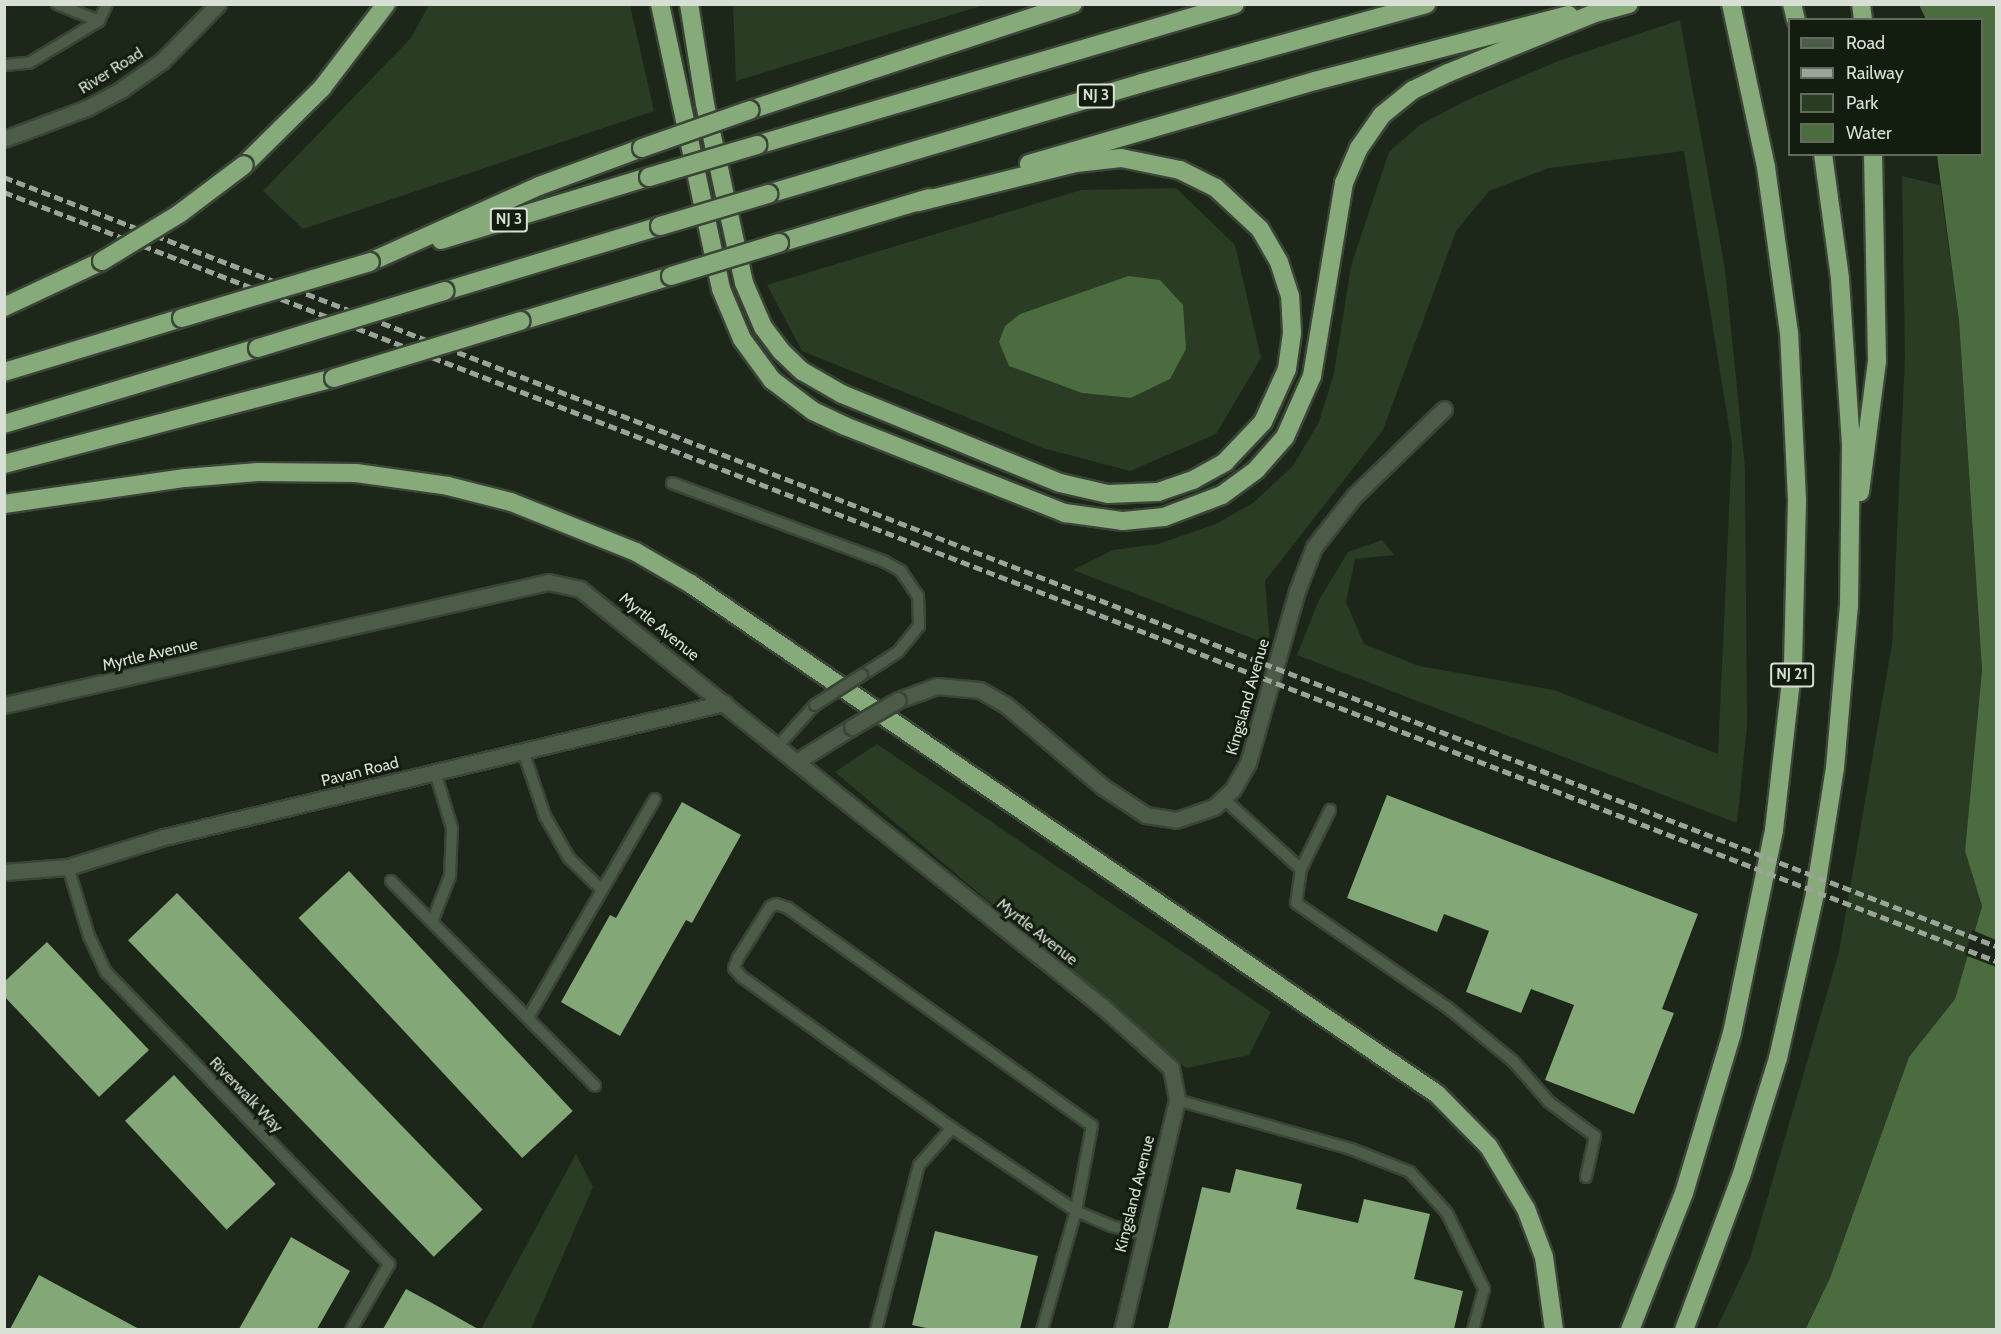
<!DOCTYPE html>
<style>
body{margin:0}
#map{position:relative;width:2001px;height:1334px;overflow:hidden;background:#1c2719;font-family:Cabin,sans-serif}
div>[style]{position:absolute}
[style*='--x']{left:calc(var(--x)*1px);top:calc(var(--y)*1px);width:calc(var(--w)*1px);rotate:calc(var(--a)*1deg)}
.green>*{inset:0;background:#2a3c23}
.water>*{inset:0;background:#4b6c3f}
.pier>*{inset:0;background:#1c2719}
.building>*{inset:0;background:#83a777;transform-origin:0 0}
.roads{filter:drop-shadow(2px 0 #3a4437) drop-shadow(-2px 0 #3a4437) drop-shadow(0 2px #3a4437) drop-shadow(0 -2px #3a4437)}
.service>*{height:10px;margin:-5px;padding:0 5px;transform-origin:5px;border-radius:5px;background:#4d5c48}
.minor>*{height:15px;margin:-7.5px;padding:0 7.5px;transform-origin:7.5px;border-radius:7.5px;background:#4d5c48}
.tertiary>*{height:15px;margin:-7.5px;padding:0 7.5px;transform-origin:7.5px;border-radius:7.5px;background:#4d5c48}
.motorway>*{height:18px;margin:-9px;padding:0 9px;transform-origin:9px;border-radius:9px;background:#86aa7a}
.rail>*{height:4.5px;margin-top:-2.25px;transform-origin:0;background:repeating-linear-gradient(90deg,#9ba498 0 9px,transparent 0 13.5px)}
.bridges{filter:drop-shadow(2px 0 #3a4437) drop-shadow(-2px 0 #3a4437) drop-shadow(0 2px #3a4437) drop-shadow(0 -2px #3a4437)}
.service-bridge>*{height:10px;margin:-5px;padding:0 5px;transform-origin:5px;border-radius:5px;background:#4d5c48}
.minor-bridge>*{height:15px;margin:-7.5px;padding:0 7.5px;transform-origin:7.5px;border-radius:7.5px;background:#4d5c48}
.motorway-bridge>*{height:18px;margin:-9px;padding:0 9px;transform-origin:9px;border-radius:9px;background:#86aa7a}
span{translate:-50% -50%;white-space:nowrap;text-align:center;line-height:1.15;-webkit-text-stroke:6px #131d0f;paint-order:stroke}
.shield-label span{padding:2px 4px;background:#131d0f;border:2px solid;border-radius:4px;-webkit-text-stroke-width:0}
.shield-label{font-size:15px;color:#d8dfd5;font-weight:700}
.street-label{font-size:16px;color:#d8dfd5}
.frame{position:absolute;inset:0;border:6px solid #d8dfd5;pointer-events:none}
.legend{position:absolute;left:1788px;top:18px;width:195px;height:138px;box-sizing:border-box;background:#131d0f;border:2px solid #626b5e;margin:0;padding:8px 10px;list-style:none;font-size:18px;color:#d8dfd5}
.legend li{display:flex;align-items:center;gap:12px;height:30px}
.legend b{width:30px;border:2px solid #626b5e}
</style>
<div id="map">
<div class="green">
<i style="clip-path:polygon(429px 5px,630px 5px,654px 111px,303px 229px,263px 191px,411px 38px)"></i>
<i style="clip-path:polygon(733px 5px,733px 4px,984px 5px,736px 81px)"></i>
<i style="clip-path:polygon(1680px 20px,1725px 269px,1745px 468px,1747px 726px,1737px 823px,1297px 655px,1319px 600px,1348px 552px,1382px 540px,1394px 555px,1355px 559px,1346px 602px,1364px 644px,1419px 666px,1554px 690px,1718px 754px,1732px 445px,1684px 151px,1549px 168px,1489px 191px,1456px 231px,1383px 430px,1265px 581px,1270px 645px,1073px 570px,1113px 550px,1158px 544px,1216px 524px,1253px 503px,1293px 466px,1319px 422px,1334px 373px,1351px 266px,1389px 152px,1420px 125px,1463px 102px,1558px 61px)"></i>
<i style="clip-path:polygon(1902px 176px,1940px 185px,1959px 321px,1982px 670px,1965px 851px,1982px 906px,1955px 999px,1909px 1057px,1830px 1278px,1805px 1329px,1716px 1330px,1750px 1258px,1839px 952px,1892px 644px,1905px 357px)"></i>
<i style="clip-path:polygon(evenodd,1176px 188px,1235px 245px,1261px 358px,1216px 434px,1130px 471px,1043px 448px,802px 351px,767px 285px,1081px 190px,1176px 188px,1128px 276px,1170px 379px,1131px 398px,1082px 393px,1005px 326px,1020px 314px,1128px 276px)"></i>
<i style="clip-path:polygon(877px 744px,1271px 1012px,1249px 1055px,1186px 1068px,835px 772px)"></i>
<i style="clip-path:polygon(576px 1154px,593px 1187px,531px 1329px,481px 1329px)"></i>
</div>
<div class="water">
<i style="clip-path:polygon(1919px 5px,1996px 5px,1996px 1329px,1805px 1330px,1830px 1278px,1909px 1057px,1955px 999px,1982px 906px,1965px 851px,1982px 670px,1959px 321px,1937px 155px,1982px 154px,1982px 20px,1926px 19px)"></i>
<i style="clip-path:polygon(1128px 276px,1160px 280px,1183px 305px,1186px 349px,1170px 379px,1131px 398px,1082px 393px,1009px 366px,999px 342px,1005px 326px,1020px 314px)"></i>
</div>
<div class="pier">
<i style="clip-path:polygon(1972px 930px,1996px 940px,1996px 967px,1965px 955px)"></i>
</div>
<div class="building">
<i style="clip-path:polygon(1387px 795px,1698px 914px,1662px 1009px,1674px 1013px,1634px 1114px,1545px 1080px,1574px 1005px,1531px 989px,1521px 1013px,1466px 992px,1489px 931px,1444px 914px,1437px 932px,1347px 898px)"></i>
<i style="clip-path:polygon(682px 802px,741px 835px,692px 923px,686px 920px,620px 1036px,561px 1002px,610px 915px,616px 918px)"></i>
<i style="left:349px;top:871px;width:328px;height:69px;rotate:47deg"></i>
<i style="left:177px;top:893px;width:440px;height:68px;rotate:46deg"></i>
<i style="clip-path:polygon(47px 942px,149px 1050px,99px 1097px,4px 996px,4px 982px)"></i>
<i style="left:174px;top:1075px;width:149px;height:67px;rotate:47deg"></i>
<i style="clip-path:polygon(1236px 1169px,1302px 1184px,1296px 1209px,1358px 1223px,1364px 1199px,1430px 1214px,1414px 1279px,1463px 1291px,1454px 1329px,1168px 1329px,1202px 1187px,1230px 1193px)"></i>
<i style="clip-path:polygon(935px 1231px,1038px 1256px,1020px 1329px,931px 1329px,912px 1325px)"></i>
<i style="clip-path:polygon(291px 1237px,350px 1271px,317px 1329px,239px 1329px)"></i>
<i style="clip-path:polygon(39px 1275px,139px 1329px,10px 1329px)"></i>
<i style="clip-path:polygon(406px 1289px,432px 1303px,478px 1329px,383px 1329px)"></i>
</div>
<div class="roads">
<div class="service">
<i style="--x:57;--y:4;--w:45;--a:22"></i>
<i style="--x:4;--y:65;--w:25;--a:-5"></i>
<i style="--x:29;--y:63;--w:82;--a:-31"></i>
<i style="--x:99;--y:21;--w:19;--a:-65"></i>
<i style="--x:672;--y:483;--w:227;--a:20.3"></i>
<i style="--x:885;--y:562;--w:18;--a:29"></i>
<i style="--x:901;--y:571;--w:30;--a:56"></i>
<i style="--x:918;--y:596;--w:30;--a:88"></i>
<i style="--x:919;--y:626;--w:33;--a:129"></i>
<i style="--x:898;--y:652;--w:43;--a:147.4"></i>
<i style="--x:777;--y:747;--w:57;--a:-47.9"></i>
<i style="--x:523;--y:751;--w:69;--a:71.3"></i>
<i style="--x:545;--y:816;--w:48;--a:60.3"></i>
<i style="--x:569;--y:858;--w:46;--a:44.1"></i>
<i style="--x:1224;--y:799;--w:104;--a:42.3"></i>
<i style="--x:1301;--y:869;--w:34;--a:98"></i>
<i style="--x:1296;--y:903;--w:183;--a:34.6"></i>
<i style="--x:1447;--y:1007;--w:85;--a:39.3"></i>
<i style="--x:1513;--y:1061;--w:55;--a:48.7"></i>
<i style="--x:1549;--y:1102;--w:57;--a:36.5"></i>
<i style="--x:1595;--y:1136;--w:42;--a:102.4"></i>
<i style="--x:68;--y:867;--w:72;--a:73.1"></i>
<i style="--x:89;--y:936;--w:40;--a:65"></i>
<i style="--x:106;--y:972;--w:407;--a:45.9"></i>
<i style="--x:389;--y:1264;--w:76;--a:119.9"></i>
<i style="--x:1301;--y:869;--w:66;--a:-63.8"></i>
<i style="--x:391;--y:881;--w:289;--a:45.1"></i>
<i style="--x:776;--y:904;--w:13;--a:18"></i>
<i style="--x:788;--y:908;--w:374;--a:35.6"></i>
<i style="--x:1092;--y:1126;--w:86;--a:100.7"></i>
<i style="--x:1076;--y:1211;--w:149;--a:-146.2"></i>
<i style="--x:952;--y:1128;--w:259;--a:-144.3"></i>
<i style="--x:742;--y:977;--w:12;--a:-132"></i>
<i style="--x:734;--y:968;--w:11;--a:-68"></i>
<i style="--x:738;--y:958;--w:60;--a:-57.9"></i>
<i style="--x:770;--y:907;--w:7;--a:-27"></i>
<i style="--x:432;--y:922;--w:49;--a:-68.6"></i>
<i style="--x:450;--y:876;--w:48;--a:-87.6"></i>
<i style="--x:452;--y:828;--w:59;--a:-106.9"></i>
<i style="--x:528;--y:1018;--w:253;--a:-59.9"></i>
<i style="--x:1177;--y:1100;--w:181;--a:15.7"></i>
<i style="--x:1351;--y:1149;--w:63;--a:21.3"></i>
<i style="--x:1410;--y:1172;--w:55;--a:47.9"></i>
<i style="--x:1447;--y:1213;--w:85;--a:64"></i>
<i style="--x:1484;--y:1289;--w:42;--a:105"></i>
<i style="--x:876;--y:1330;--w:171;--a:-75.4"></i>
<i style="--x:919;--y:1165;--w:50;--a:-48.3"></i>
<i style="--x:1042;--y:1330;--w:124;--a:-74.1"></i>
<i style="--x:1076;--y:1211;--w:38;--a:23"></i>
<i style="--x:1111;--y:1226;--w:34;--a:14"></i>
</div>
<div class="minor">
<i style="--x:898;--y:700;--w:41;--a:-19.7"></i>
<i style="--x:937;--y:686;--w:43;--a:5.3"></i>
<i style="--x:980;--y:690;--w:30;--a:30"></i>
<i style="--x:1006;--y:705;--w:127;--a:40.2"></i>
<i style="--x:1103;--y:787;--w:51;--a:33.1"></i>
<i style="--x:1146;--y:815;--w:30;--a:9"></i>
<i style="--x:1176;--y:820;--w:40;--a:-18.9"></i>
<i style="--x:1214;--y:807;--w:26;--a:-43"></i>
<i style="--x:1233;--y:789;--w:30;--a:-60"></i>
<i style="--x:1248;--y:763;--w:179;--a:-74.1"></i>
<i style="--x:1297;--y:591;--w:47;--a:-68.9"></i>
<i style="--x:1314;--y:547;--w:65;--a:-51.9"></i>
<i style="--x:1354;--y:496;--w:125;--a:-44"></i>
<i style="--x:4;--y:705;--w:558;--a:-12.74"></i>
<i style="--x:548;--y:582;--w:33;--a:12"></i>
<i style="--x:580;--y:589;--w:670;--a:38.63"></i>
<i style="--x:1103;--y:1007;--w:91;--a:41.9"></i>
<i style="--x:1171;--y:1068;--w:33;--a:79"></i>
<i style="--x:1177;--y:1100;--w:236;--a:103.4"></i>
<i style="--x:796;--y:762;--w:66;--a:-32"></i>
<i style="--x:4;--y:872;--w:64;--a:-4.5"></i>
<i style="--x:68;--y:867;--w:101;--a:-17.4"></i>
<i style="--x:164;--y:837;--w:576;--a:-13.46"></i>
</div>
<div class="tertiary">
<i style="--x:4;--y:139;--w:89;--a:-20.5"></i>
<i style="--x:87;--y:108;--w:40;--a:-28"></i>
<i style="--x:122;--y:89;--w:49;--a:-35"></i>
<i style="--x:162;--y:61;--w:80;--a:-45.5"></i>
</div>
<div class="motorway">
<i style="--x:660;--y:4;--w:291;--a:77.9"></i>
<i style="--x:721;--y:289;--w:54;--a:67.2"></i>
<i style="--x:742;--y:339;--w:51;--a:53.8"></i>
<i style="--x:772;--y:380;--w:51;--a:37.1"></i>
<i style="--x:813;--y:411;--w:35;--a:25"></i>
<i style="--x:845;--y:426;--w:237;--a:21.6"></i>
<i style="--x:1065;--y:513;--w:59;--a:7.9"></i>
<i style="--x:1123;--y:521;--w:41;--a:-5.6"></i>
<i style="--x:1164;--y:517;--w:62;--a:-20.8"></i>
<i style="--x:1222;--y:495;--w:42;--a:-36.3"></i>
<i style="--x:1256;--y:470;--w:44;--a:-48.7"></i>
<i style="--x:1285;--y:437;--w:67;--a:-66.1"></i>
<i style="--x:1312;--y:376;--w:196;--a:-80.6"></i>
<i style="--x:1344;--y:183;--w:38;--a:-67"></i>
<i style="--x:1359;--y:148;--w:40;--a:-55.1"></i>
<i style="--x:1382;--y:115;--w:40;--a:-39"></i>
<i style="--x:1413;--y:90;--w:39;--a:-26"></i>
<i style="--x:1448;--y:73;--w:159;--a:-22.2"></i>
<i style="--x:1595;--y:13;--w:35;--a:-15"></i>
<i style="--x:689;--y:4;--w:101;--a:80.9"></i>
<i style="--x:705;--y:104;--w:183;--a:77.7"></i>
<i style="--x:744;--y:283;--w:48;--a:66.6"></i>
<i style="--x:763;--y:327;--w:30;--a:53"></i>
<i style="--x:781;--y:351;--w:29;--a:44"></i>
<i style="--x:802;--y:371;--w:46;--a:29.9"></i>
<i style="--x:842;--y:394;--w:235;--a:22.2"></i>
<i style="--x:1060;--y:483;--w:49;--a:12.9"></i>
<i style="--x:1108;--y:494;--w:50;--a:-2.3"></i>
<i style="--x:1158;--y:492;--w:37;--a:-19"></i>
<i style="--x:1193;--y:480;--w:37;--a:-29"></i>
<i style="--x:1225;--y:462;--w:55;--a:-46.5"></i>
<i style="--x:1263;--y:422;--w:58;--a:-65.6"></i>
<i style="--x:1287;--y:369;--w:37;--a:-82"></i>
<i style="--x:1292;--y:332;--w:36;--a:-93"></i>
<i style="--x:1290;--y:296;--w:36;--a:-108"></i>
<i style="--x:1279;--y:262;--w:38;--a:-120"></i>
<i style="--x:1260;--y:229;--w:60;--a:-137"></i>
<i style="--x:1216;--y:188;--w:40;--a:-153.4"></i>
<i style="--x:1180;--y:170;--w:60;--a:-168.5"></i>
<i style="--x:1121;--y:158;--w:45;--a:173.7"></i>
<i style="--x:1076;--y:163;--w:163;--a:166.1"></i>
<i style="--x:1792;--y:4;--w:16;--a:76"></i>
<i style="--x:1861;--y:4;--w:16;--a:83"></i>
<i style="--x:750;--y:110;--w:340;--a:-18.2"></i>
<i style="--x:757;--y:145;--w:498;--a:-16.4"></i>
<i style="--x:1029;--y:164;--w:298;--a:-16.2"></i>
<i style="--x:1315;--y:81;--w:262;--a:-14.6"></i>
<i style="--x:244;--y:165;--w:110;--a:-44.6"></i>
<i style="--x:322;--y:88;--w:106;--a:-52.7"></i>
<i style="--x:768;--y:194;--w:390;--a:-16.5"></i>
<i style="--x:1142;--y:83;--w:295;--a:-15.5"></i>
<i style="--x:441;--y:240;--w:217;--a:-16.9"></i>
<i style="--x:779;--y:243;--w:157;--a:-16.7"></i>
<i style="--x:370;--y:262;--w:185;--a:-24.2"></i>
<i style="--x:539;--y:186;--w:110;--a:-20.3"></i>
<i style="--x:445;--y:291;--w:225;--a:-16.8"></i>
<i style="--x:4;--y:307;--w:108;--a:-25.1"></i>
<i style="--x:521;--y:321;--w:157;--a:-16.7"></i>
<i style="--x:4;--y:372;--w:186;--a:-16.9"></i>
<i style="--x:4;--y:424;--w:265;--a:-16.7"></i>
<i style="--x:4;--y:464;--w:341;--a:-14.6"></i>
<i style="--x:1860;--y:492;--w:132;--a:-82.6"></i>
<i style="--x:1877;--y:361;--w:207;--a:-91.1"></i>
<i style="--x:4;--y:504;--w:183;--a:-8.2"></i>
<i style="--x:185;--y:478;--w:73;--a:-4.7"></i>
<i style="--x:258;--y:472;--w:98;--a:0.6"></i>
<i style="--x:356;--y:473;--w:93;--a:8"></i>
<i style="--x:448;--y:486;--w:65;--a:14.3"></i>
<i style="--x:511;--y:502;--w:135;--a:21.8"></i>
<i style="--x:636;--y:552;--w:64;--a:30.2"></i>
<i style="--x:691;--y:584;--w:904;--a:34.36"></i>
<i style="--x:1437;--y:1094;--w:74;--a:45.5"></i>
<i style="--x:1489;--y:1147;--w:72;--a:59.2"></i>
<i style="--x:1526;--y:1209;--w:51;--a:69.4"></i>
<i style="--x:1544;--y:1257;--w:74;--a:82.2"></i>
<i style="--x:1630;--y:1330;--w:147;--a:-68.5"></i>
<i style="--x:1684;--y:1193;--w:167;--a:-73.3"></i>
<i style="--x:1732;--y:1033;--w:207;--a:-78.3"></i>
<i style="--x:1774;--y:830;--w:167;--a:-83.5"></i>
<i style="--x:1793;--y:664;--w:164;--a:-88.6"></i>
<i style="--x:1797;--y:500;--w:167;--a:-92.7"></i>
<i style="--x:1789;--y:333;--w:168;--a:-97.9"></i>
<i style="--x:1766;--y:167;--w:167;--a:-102.1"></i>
<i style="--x:1684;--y:1330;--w:163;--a:-69.6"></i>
<i style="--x:1741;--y:1177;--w:125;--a:-72.7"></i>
<i style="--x:1778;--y:1058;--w:168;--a:-77.3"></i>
<i style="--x:1815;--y:894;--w:128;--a:-81"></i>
<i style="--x:1835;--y:768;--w:163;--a:-85.1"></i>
<i style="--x:1849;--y:606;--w:161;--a:-89.3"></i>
<i style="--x:1851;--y:445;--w:167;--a:-93.8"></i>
<i style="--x:1840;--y:278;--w:125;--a:-97.8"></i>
</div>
</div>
<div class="rail">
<i style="--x:4;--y:177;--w:2135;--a:21.11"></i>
<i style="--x:4;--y:192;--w:2135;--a:21.11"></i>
</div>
<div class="bridges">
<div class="service-bridge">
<i style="--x:815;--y:705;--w:56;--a:-32.6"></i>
</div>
<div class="minor-bridge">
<i style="--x:852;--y:727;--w:53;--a:-30.4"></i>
</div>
<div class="motorway-bridge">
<i style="--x:642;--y:148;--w:114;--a:-19.4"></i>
<i style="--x:649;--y:177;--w:113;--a:-16.5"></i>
<i style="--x:660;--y:226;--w:113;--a:-16.5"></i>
<i style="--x:102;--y:261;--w:90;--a:-31.4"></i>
<i style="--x:179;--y:214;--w:81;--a:-37"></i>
<i style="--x:671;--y:276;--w:113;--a:-17"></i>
<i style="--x:182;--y:318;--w:196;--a:-16.6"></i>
<i style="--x:258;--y:348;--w:195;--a:-17"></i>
<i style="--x:334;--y:378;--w:195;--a:-17"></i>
</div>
</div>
<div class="shield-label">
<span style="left:1096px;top:96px">NJ 3</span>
<span style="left:509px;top:220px">NJ 3</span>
<span style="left:1792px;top:675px">NJ 21</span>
</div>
<div class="street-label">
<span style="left:111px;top:71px;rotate:-32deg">River Road</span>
<span style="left:659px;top:627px;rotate:39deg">Myrtle Avenue</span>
<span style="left:150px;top:655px;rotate:-13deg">Myrtle Avenue</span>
<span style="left:1248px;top:697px;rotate:-74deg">Kingsland Avenue</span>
<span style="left:360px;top:772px;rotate:-14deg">Pavan Road</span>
<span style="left:1037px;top:932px;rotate:38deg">Myrtle Avenue</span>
<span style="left:246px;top:1095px;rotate:46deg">Riverwalk Way</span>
<span style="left:1135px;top:1194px;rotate:-76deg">Kingsland Avenue</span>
</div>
<div class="frame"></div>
<ul class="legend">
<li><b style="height:8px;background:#4d5c48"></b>Road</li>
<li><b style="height:8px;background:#9ba498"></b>Railway</li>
<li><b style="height:16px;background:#2a3c23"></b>Park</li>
<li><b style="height:16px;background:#4b6c3f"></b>Water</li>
</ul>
</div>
